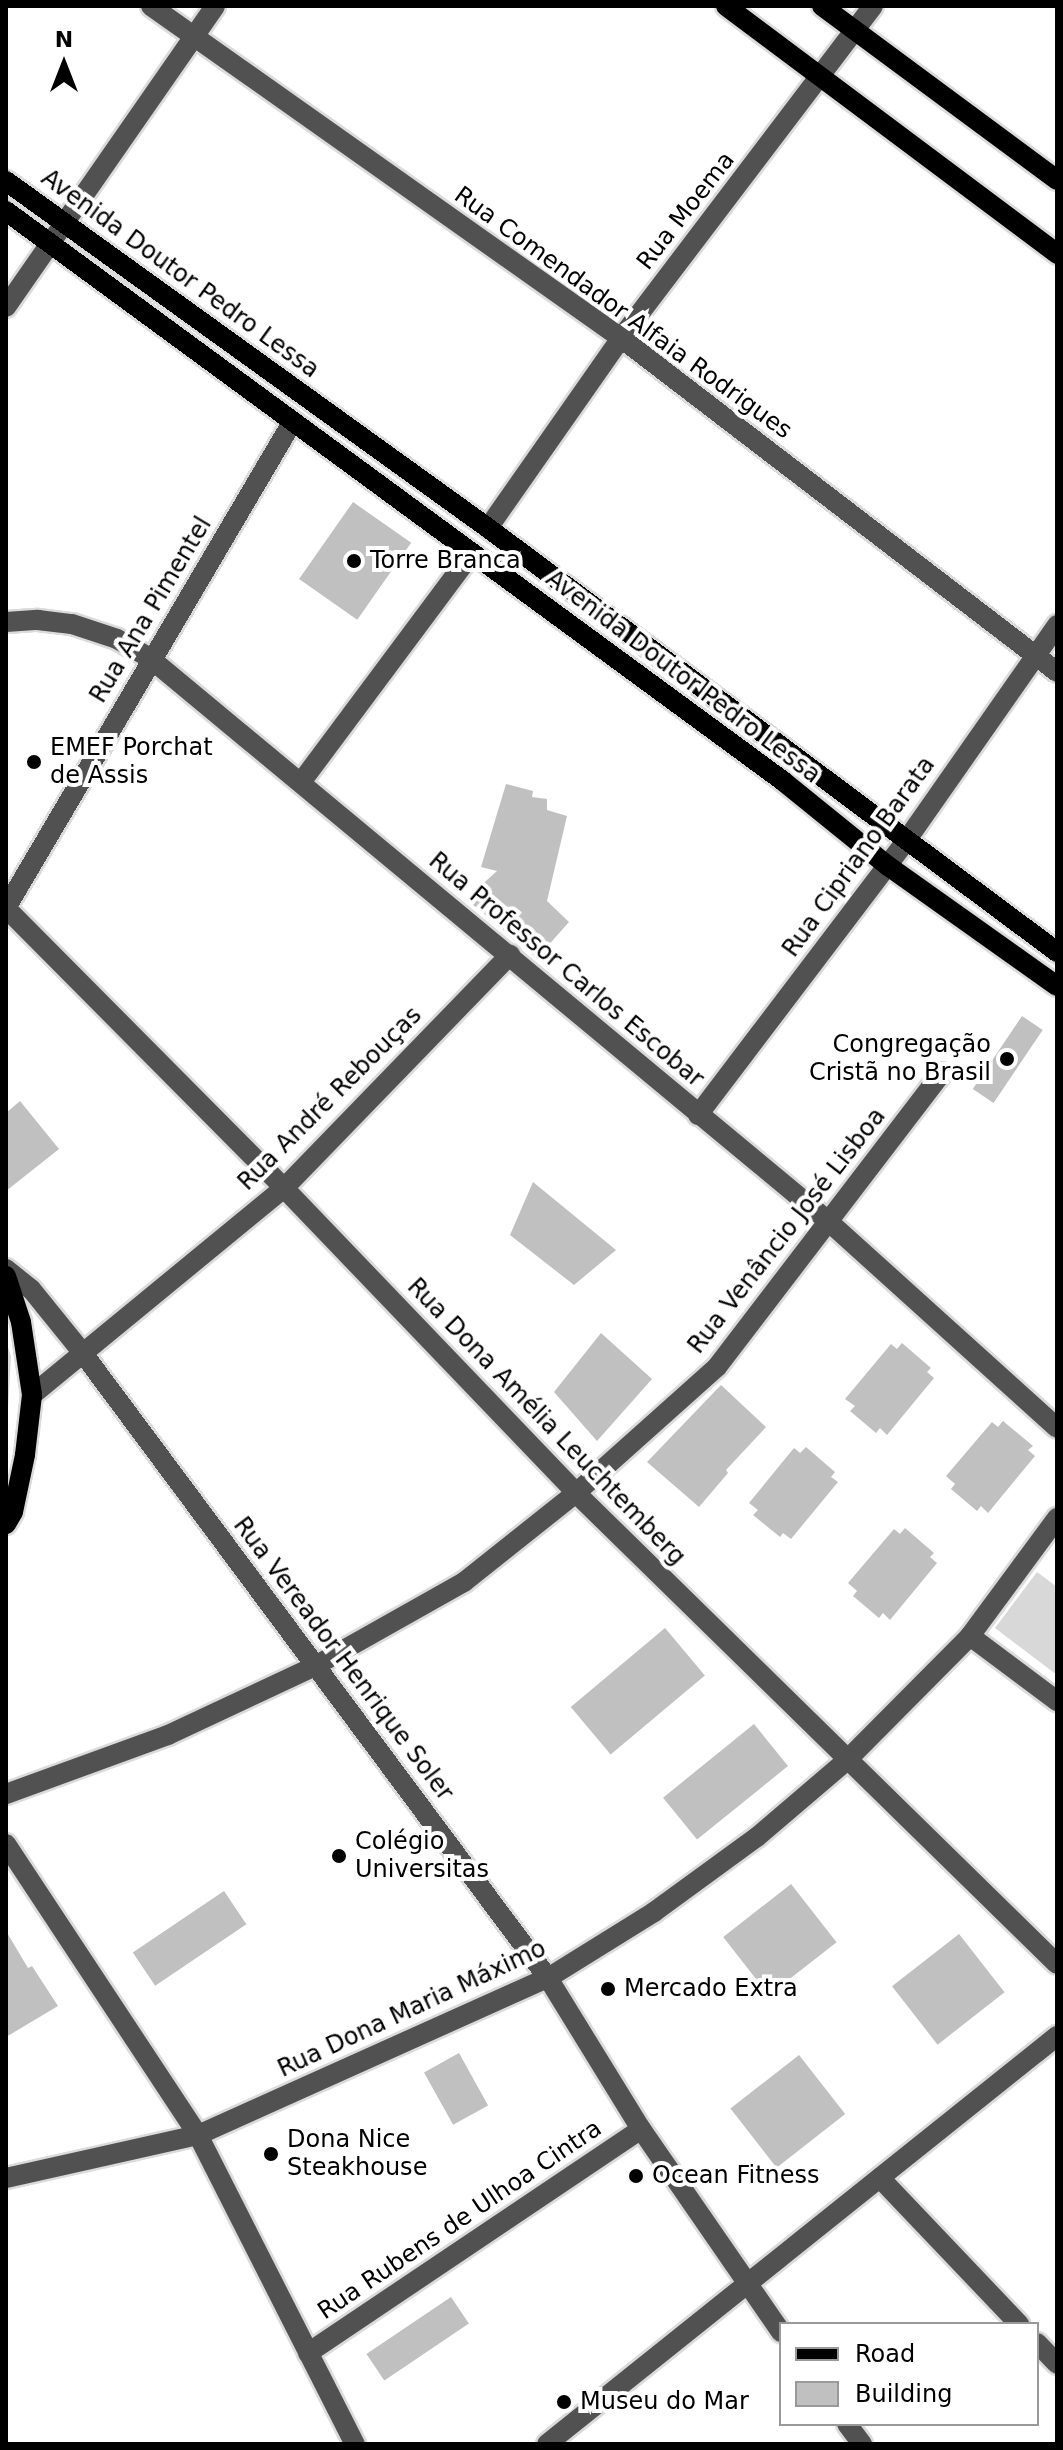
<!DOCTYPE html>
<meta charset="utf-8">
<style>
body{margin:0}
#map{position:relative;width:1063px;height:2450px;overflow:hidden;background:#fff;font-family:"DejaVu Sans",sans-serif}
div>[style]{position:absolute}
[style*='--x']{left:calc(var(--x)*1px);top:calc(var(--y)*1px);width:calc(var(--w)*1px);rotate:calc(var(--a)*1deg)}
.green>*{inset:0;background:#d8d8d8}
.building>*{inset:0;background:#c0c0c0;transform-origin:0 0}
.roads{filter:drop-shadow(2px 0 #dbdbdb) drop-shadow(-2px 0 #dbdbdb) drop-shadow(0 2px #dbdbdb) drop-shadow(0 -2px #dbdbdb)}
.minor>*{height:20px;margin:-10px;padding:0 10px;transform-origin:10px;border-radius:10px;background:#515151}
.major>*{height:20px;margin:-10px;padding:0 10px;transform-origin:10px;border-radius:10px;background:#000}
.dots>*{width:22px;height:22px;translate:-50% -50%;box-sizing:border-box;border:4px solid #fff;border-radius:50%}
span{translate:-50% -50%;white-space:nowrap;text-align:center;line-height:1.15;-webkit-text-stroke:8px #fff;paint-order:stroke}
.street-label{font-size:24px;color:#000}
.poi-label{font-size:24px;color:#000}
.left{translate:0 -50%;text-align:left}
.right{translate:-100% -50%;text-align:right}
.frame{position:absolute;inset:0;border:8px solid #000;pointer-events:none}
.legend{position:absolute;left:779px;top:2322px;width:260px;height:104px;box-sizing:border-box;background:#fff;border:2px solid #999;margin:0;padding:10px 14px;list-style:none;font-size:24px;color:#000}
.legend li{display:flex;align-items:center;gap:16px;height:40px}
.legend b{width:40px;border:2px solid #999}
.north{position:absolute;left:24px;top:24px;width:80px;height:80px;-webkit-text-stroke:6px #fff;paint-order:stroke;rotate:0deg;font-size:22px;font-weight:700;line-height:32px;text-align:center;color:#000}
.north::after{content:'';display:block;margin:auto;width:28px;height:36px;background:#000;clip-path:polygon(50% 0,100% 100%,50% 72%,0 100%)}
</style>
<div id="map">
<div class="green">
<i style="clip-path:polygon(6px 1340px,11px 1357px,6px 1443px)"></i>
<i style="clip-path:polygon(1037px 1572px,1057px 1587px,1057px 1675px,995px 1628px)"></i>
</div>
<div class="building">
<i style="left:353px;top:502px;width:71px;height:94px;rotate:35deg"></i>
<i style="clip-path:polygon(506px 784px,533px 791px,532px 797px,547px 799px,547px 810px,567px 816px,547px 901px,569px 922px,537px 958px,466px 899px,497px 871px,481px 867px)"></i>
<i style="left:1022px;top:1016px;width:25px;height:88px;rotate:34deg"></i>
<i style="clip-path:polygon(20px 1101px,59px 1149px,6px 1191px,6px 1113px)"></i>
<i style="clip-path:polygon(533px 1182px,616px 1250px,574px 1285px,510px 1235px)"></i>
<i style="clip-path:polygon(601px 1333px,652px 1379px,597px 1441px,554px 1392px)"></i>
<i style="clip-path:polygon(902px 1343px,931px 1368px,927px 1372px,934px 1378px,887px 1435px,880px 1428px,876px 1433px,850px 1411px,855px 1406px,845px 1399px,891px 1344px,897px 1349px)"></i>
<i style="clip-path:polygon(721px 1385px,766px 1427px,726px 1470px,728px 1473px,699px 1507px,647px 1462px)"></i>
<i style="clip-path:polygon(1003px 1421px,1033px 1446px,1028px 1450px,1035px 1456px,988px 1513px,981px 1506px,977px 1511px,951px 1489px,955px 1484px,946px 1476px,992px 1422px,998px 1427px)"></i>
<i style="clip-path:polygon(806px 1447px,835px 1472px,831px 1477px,838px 1482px,791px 1539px,783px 1533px,780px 1537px,753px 1515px,758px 1510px,749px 1503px,794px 1448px,800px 1453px)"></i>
<i style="clip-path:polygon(905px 1528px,934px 1553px,930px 1557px,937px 1563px,890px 1620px,883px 1613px,879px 1618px,853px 1596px,857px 1591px,848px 1583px,894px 1529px,900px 1534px)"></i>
<i style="left:665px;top:1628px;width:62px;height:123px;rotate:50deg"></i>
<i style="left:754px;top:1724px;width:54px;height:117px;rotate:51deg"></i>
<i style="left:791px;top:1884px;width:74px;height:86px;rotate:52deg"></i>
<i style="left:224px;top:1891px;width:40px;height:110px;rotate:56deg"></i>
<i style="clip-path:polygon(6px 1931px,28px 1968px,32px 1966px,58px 2006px,6px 2037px)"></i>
<i style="left:959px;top:1934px;width:74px;height:85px;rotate:52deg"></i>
<i style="left:459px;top:2053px;width:60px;height:40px;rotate:61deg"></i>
<i style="left:799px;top:2055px;width:75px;height:87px;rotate:52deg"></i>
<i style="left:451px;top:2297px;width:32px;height:102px;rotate:56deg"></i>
</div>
<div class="roads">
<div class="minor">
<i style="--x:151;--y:6;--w:575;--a:35.24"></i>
<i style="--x:621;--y:338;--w:549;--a:37.45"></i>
<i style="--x:6;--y:307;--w:366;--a:-55.2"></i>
<i style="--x:488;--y:528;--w:232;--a:-55"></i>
<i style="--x:621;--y:338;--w:417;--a:-52.8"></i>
<i style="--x:6;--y:622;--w:32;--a:-4"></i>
<i style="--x:38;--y:620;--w:34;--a:7"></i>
<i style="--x:72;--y:624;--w:47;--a:18.4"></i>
<i style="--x:117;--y:639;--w:39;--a:30"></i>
<i style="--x:151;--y:659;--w:878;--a:39.69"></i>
<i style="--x:827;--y:1220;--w:310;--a:42.1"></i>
<i style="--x:302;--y:781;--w:284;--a:-53.3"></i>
<i style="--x:6;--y:908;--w:395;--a:45.2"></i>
<i style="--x:284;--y:1188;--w:422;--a:46.2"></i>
<i style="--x:576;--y:1493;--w:673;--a:44.4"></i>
<i style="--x:6;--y:908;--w:565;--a:-59.49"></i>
<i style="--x:698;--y:1115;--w:344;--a:-52.8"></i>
<i style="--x:906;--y:841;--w:264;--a:-55"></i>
<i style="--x:6;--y:1269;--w:32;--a:39"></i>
<i style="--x:31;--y:1289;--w:81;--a:51"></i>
<i style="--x:82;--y:1352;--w:780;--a:53.34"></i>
<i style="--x:548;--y:1978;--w:177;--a:58.4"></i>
<i style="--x:641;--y:2129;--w:247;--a:55.4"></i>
<i style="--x:32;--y:1395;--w:326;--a:-39.4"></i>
<i style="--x:284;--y:1188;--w:325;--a:-45.9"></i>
<i style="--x:970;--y:1636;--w:109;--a:36.8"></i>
<i style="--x:6;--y:1794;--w:172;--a:-20"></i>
<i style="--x:168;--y:1735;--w:162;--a:-25.1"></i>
<i style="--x:315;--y:1666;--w:171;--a:-29.4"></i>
<i style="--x:464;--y:1582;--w:143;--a:-38.5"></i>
<i style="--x:576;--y:1493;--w:189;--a:-41.8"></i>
<i style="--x:717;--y:1367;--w:370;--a:-52.6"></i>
<i style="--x:6;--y:1844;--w:349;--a:56.6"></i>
<i style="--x:198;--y:2135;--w:347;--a:63.1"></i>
<i style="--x:6;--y:2178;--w:197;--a:-12.6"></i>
<i style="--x:198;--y:2135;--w:384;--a:-24.2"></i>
<i style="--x:548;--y:1978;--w:125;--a:-31.9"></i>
<i style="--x:654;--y:1912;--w:127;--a:-36.1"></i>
<i style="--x:757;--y:1837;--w:118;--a:-40.5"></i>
<i style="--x:847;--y:1760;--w:175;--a:-45.2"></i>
<i style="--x:970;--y:1636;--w:147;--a:-53.6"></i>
<i style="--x:880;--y:2178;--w:202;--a:46.4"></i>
<i style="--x:1037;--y:2343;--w:29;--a:46"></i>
<i style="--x:308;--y:2353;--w:401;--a:-33.9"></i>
<i style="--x:847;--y:2424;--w:25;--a:53"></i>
<i style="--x:547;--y:2444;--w:653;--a:-38.66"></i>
</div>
<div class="major">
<i style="--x:726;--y:6;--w:414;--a:36.8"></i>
<i style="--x:822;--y:6;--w:292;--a:36.5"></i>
<i style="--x:6;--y:181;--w:594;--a:35.75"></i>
<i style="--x:488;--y:528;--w:710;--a:36.69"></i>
<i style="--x:6;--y:211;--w:964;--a:36.26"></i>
<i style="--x:783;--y:781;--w:135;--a:39"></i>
<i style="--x:888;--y:866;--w:207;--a:35.4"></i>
<i style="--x:6;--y:1276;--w:48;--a:71.9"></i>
<i style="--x:21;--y:1322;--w:74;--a:81.4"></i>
<i style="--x:32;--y:1395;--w:60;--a:96.7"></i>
<i style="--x:25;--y:1455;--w:58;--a:101.9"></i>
<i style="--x:13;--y:1512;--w:14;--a:120"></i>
</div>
</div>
<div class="dots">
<i style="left:354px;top:561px;background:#000"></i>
<i style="left:34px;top:762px;background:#000"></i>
<i style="left:1007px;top:1059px;background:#000"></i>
<i style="left:339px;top:1856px;background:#000"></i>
<i style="left:608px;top:1989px;background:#000"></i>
<i style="left:271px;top:2154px;background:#000"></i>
<i style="left:636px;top:2176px;background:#000"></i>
<i style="left:564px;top:2402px;background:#000"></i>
</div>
<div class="street-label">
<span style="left:686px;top:211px;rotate:-52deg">Rua Moema</span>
<span style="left:180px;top:274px;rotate:36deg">Avenida Doutor Pedro Lessa</span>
<span style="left:623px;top:313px;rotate:36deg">Rua Comendador Alfaia Rodrigues</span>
<span style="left:151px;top:610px;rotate:-59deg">Rua Ana Pimentel</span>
<span style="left:683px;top:677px;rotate:37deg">Avenida Doutor Pedro Lessa</span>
<span style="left:859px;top:857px;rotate:-54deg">Rua Cipriano Barata</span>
<span style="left:566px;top:970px;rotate:40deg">Rua Professor Carlos Escobar</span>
<span style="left:330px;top:1099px;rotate:-45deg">Rua André Rebouças</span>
<span style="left:787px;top:1231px;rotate:-52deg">Rua Venâncio José Lisboa</span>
<span style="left:546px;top:1422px;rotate:46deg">Rua Dona Amélia Leuchtemberg</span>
<span style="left:343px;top:1659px;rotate:53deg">Rua Vereador Henrique Soler</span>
<span style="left:412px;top:2009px;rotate:-25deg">Rua Dona Maria Máximo</span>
<span style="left:460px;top:2220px;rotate:-34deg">Rua Rubens de Ulhoa Cintra</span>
</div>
<div class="poi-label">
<span class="left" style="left:370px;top:561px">Torre Branca</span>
<span class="left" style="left:50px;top:762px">EMEF Porchat<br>de Assis</span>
<span class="right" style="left:991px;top:1059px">Congregação<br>Cristã no Brasil</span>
<span class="left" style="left:355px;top:1856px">Colégio<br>Universitas</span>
<span class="left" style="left:624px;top:1989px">Mercado Extra</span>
<span class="left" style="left:287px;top:2154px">Dona Nice<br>Steakhouse</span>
<span class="left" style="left:652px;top:2176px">Ocean Fitness</span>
<span class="left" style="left:580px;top:2402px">Museu do Mar</span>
</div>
<div class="frame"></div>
<ul class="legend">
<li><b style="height:10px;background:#000"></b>Road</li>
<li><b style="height:22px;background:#c0c0c0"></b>Building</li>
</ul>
<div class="north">N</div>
</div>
